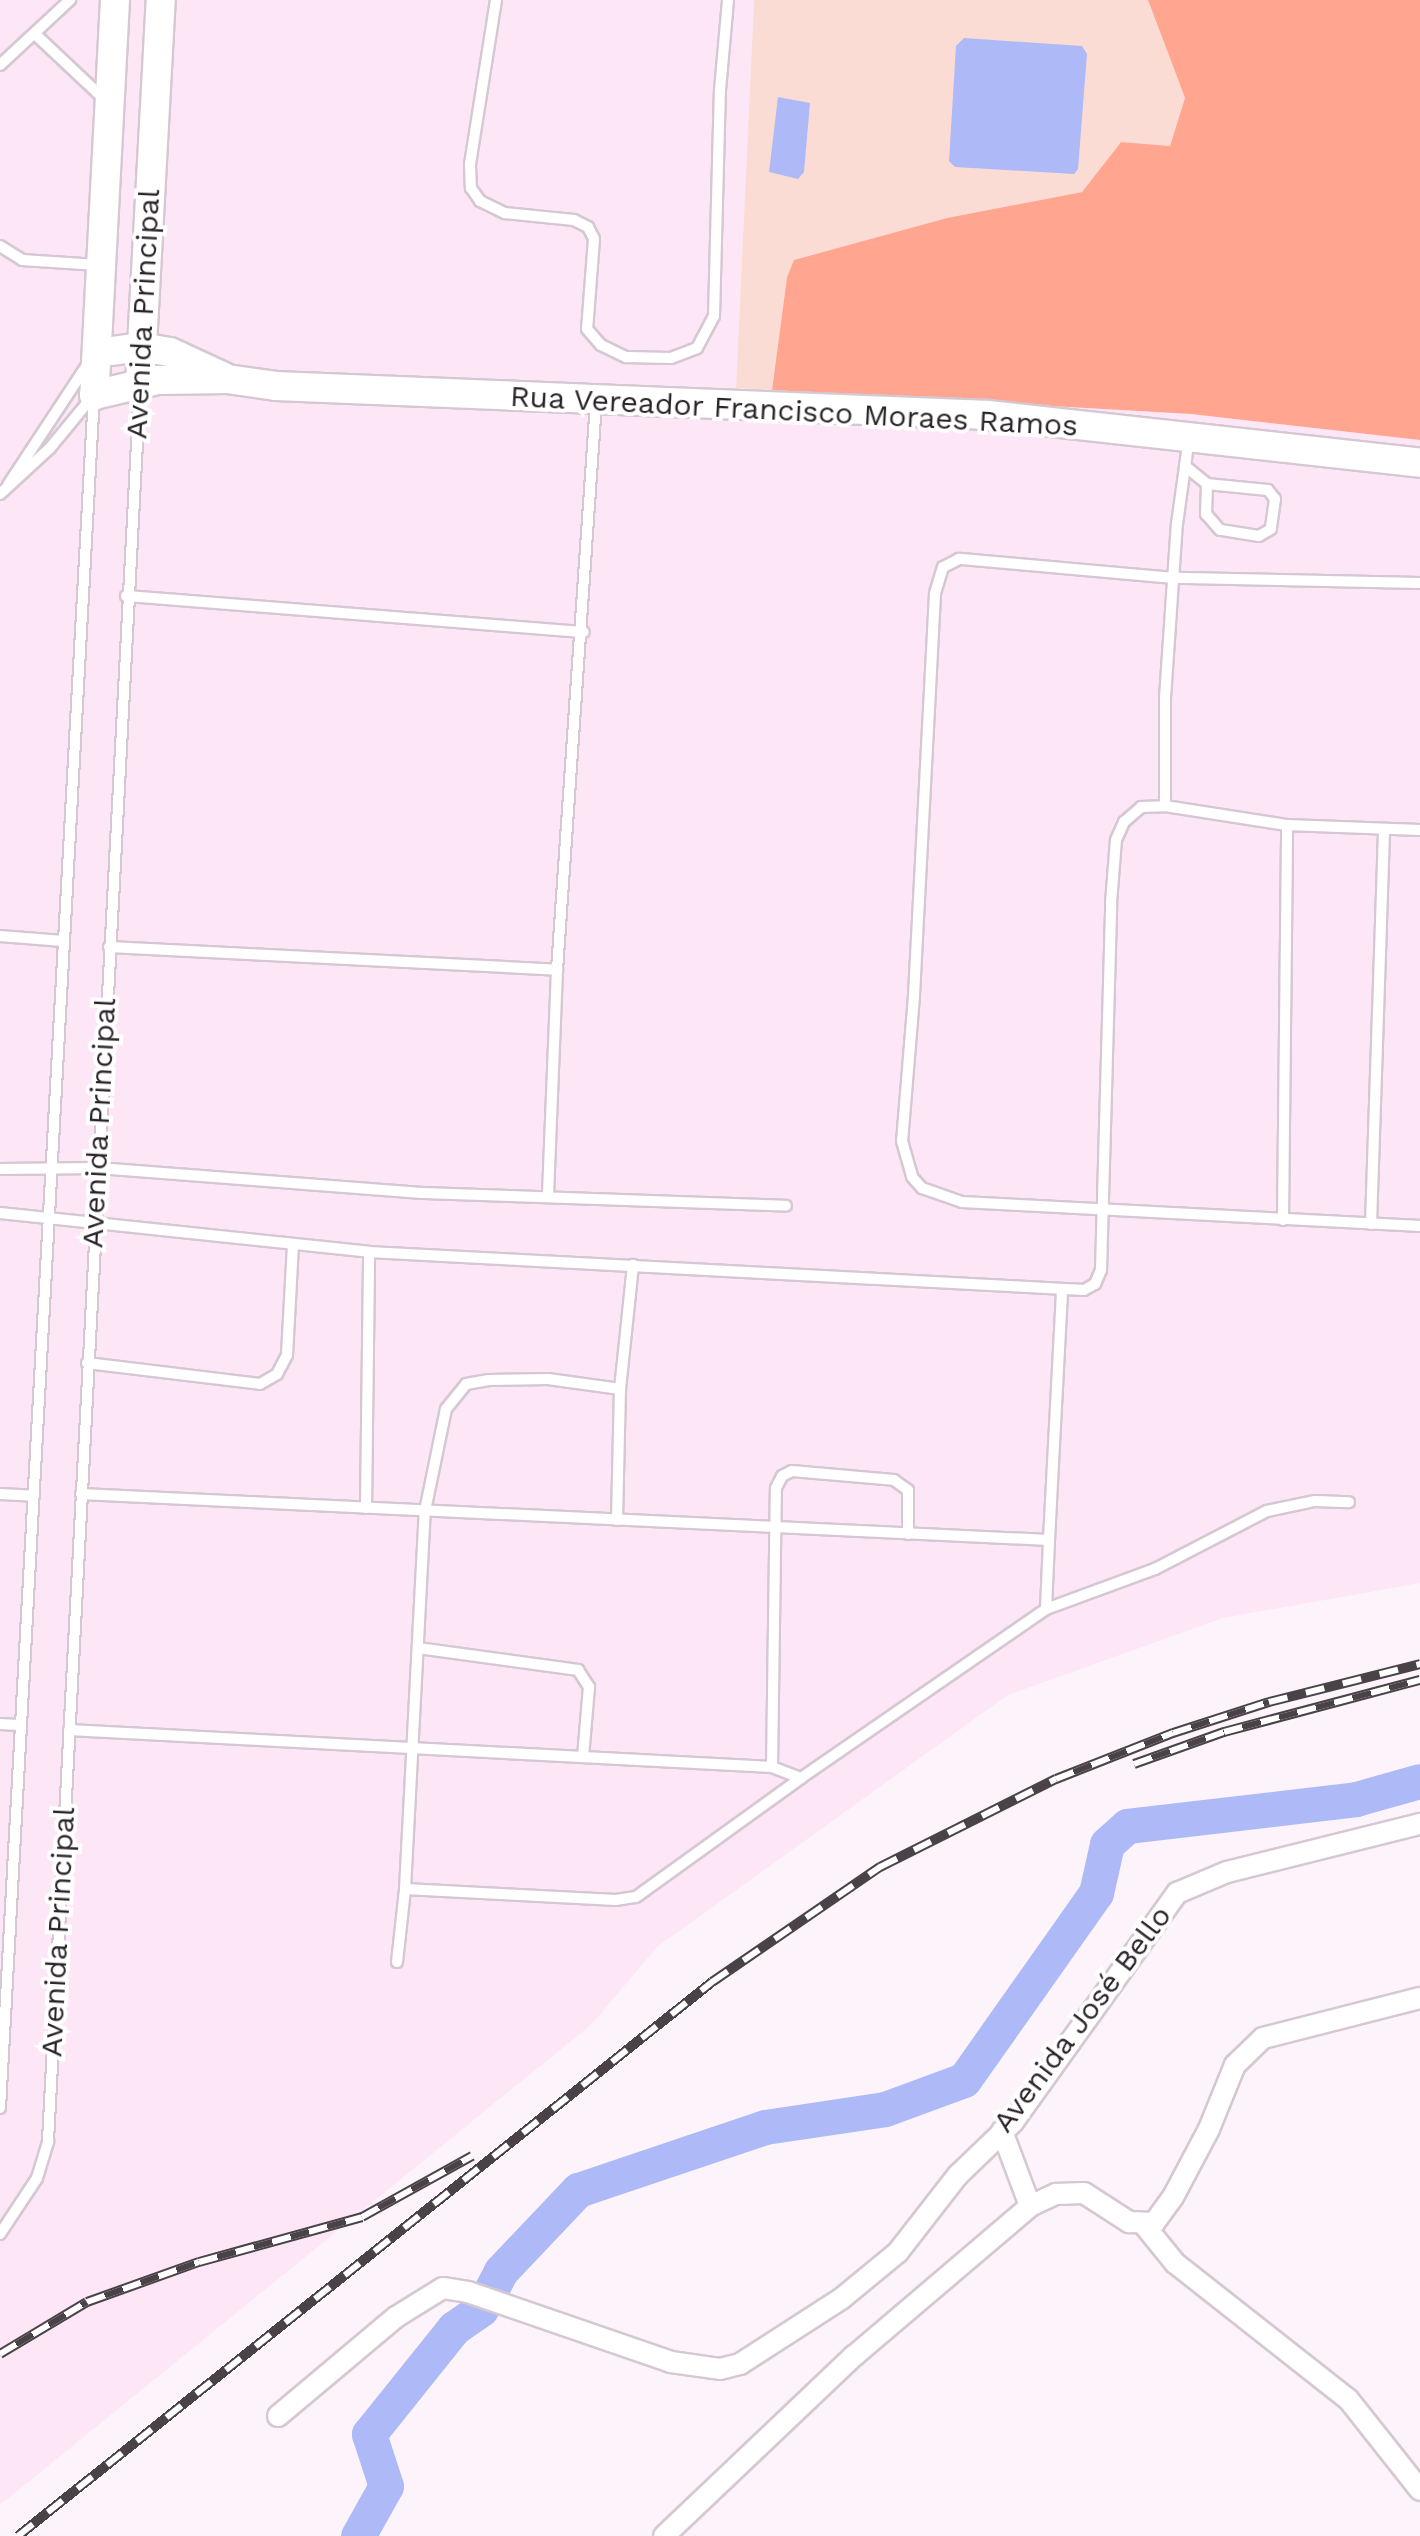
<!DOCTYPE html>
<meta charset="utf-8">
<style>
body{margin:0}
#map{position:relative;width:1420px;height:2536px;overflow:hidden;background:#fdf4fb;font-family:"Work Sans",sans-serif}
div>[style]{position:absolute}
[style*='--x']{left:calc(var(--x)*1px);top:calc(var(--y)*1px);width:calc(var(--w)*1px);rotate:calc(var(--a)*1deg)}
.built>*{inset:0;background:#fde7f7}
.green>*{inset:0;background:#fbdcd4}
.forest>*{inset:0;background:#ffa590}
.water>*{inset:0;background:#aeb9f7}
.river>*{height:35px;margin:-17.5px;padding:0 17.5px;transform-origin:17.5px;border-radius:17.5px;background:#aeb9f7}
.roads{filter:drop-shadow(2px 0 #d6c8d2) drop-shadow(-2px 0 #d6c8d2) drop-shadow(0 2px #d6c8d2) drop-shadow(0 -2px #d6c8d2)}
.lane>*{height:10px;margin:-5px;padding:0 5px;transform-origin:5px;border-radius:5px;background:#fff}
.street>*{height:20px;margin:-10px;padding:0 10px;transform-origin:10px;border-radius:10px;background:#fff}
.secondary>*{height:28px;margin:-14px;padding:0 14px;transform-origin:14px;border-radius:14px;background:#fff}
.rail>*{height:10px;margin-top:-5px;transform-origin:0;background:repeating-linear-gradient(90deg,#fff 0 19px,#494348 0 38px);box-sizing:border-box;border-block:2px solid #494348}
span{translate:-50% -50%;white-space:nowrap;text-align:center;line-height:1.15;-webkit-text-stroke:8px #fff;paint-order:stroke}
.street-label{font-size:30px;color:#2a2429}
</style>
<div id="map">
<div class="built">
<i style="clip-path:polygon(0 0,754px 0,736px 388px,1191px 414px,1420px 440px,1420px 1583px,1223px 1618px,1008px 1695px,657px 1947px,592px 2024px,0 2505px)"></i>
</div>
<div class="green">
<i style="clip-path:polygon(754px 0,1148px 0,1185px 98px,1170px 146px,1121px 142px,1082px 192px,947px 218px,794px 260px,787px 277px,772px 390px,736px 388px)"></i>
</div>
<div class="forest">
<i style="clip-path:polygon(1148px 0,1420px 0,1420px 440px,1191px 414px,772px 390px,787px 277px,794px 260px,947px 218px,1082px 192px,1121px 142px,1170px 146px,1185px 98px)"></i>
</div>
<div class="water">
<i style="clip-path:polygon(964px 38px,1082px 46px,1087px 54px,1078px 169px,1074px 174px,955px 167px,949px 161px,956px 46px)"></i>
<i style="clip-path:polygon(778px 97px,810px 103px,804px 172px,798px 179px,769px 172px)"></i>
</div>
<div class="river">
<i style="--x:358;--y:2536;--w:57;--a:-60.8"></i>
<i style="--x:386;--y:2486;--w:55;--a:-108.1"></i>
<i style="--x:369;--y:2434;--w:136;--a:-51.3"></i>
<i style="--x:454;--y:2328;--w:33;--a:-35"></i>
<i style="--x:481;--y:2309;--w:43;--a:-62.2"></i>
<i style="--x:501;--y:2271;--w:112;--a:-46.5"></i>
<i style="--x:578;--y:2190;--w:197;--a:-18.6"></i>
<i style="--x:765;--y:2127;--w:121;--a:-8.5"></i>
<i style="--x:885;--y:2109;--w:84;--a:-20.2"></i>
<i style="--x:964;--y:2080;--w:229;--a:-54.8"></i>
<i style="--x:1096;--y:1893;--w:50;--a:-77.3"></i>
<i style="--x:1107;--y:1844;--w:27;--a:-42"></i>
<i style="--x:1127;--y:1826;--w:231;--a:-6.7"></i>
<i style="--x:1356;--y:1799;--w:66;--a:-15.7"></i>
</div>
<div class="roads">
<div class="lane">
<i style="--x:496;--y:0;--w:166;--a:99"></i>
<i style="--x:470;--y:164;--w:24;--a:88"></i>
<i style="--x:471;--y:188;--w:16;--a:55"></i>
<i style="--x:480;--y:201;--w:28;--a:26"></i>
<i style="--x:505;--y:213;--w:69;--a:5.8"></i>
<i style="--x:574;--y:220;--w:16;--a:27"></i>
<i style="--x:588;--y:227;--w:13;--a:63"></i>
<i style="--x:594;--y:239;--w:90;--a:94.4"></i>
<i style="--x:587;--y:329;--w:21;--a:49"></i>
<i style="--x:601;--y:345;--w:28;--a:26"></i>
<i style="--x:626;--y:357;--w:45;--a:1.3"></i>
<i style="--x:671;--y:358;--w:28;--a:-21"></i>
<i style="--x:697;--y:348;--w:36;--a:-62"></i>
<i style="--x:714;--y:316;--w:226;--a:-88.5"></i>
<i style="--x:720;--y:90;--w:90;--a:-84.9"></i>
<i style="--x:35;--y:34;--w:95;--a:43.3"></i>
<i style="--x:0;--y:65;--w:96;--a:-42.9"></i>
<i style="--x:0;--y:246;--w:26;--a:32"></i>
<i style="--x:22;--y:260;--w:76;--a:3.8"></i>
<i style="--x:1185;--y:466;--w:28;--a:39"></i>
<i style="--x:1207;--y:484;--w:61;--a:5.6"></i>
<i style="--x:1268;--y:490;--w:11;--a:52"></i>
<i style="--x:1275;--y:499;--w:30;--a:98"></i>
<i style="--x:1271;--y:529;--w:14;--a:150"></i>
<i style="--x:1259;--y:536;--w:39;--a:-171"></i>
<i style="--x:1220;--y:530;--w:21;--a:-131"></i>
<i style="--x:1206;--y:514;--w:30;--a:-88"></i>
<i style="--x:8;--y:485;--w:144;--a:-56.6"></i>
<i style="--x:0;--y:494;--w:68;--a:-42.6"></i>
<i style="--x:50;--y:448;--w:66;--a:-50.5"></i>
<i style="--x:1420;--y:583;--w:246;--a:-178.8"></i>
<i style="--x:1174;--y:578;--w:216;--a:-174.9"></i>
<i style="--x:959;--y:559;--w:18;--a:153"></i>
<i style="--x:943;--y:567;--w:28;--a:107"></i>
<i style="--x:935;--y:594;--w:403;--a:93"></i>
<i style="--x:914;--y:996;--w:145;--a:94.7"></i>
<i style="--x:902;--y:1141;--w:37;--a:74"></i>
<i style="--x:912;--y:1177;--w:15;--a:48"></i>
<i style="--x:922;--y:1188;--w:42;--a:19.3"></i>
<i style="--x:962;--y:1202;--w:459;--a:3"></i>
<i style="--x:126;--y:596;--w:459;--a:4.5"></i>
<i style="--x:1165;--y:806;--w:108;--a:-90"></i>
<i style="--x:1165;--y:698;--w:174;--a:-86.1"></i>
<i style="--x:1177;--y:524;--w:88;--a:-82.1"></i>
<i style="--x:0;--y:936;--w:63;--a:4.5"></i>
<i style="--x:109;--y:947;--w:449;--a:2.9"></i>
<i style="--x:0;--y:1169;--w:98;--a:-0.6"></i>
<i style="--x:98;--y:1168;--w:325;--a:4.4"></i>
<i style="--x:422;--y:1193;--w:364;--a:2"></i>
<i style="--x:548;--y:1194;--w:224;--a:-87.7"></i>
<i style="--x:557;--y:970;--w:569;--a:-86.07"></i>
<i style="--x:0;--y:1213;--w:371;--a:6"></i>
<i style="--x:369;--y:1252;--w:716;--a:3.04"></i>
<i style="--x:1084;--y:1290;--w:13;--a:-29"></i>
<i style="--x:1095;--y:1284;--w:15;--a:-67"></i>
<i style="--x:1101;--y:1270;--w:367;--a:-88.4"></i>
<i style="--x:1111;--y:903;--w:63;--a:-85.5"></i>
<i style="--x:1116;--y:840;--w:20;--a:-66"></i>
<i style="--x:1124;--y:822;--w:23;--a:-41"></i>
<i style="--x:1141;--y:807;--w:24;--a:-2"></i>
<i style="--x:1165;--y:806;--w:123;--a:8.9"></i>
<i style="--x:1287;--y:825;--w:133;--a:2.2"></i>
<i style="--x:1283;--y:1220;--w:395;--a:-89.4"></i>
<i style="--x:1371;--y:1224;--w:395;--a:-88.1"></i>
<i style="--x:87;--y:1363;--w:174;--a:6.9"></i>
<i style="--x:260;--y:1384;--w:20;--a:-30"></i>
<i style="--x:277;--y:1374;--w:21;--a:-62"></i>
<i style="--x:287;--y:1355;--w:111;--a:-86.9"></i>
<i style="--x:0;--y:1494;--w:34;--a:3"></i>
<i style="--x:81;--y:1494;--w:969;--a:2.72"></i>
<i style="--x:1049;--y:1540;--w:251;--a:-87"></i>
<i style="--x:366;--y:1508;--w:256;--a:-89.3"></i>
<i style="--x:617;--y:1520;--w:131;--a:-88.7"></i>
<i style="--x:620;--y:1389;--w:125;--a:-84"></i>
<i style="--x:1046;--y:1609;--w:116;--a:-20.2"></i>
<i style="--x:1155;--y:1569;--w:126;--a:-27.4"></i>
<i style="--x:1267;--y:1511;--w:49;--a:-11.8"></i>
<i style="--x:1315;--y:1501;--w:34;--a:2"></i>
<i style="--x:418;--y:1648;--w:162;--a:7.8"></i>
<i style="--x:578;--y:1670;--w:20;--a:57"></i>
<i style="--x:589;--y:1687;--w:70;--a:94.9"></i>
<i style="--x:0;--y:1724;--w:19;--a:3"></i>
<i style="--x:69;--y:1730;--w:704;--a:3.01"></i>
<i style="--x:772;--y:1767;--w:31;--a:21"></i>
<i style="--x:801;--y:1778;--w:298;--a:-34.6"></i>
<i style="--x:1046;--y:1609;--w:69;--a:-87.5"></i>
<i style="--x:772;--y:1767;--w:279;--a:-89.2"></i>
<i style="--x:776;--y:1488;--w:13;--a:-63"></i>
<i style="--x:782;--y:1476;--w:11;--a:-27"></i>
<i style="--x:792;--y:1471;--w:102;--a:5"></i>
<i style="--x:894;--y:1480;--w:17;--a:36"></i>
<i style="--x:908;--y:1490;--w:44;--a:90"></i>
<i style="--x:405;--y:1889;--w:211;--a:3"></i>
<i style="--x:616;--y:1900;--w:20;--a:-9"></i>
<i style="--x:636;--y:1897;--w:203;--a:-35.8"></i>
<i style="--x:397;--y:1962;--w:73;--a:-83.7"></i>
<i style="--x:405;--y:1889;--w:379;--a:-87"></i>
<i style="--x:425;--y:1511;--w:104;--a:-78.4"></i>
<i style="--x:446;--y:1409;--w:32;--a:-51"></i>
<i style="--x:466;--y:1384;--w:23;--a:-10"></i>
<i style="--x:489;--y:1380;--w:59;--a:-1"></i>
<i style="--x:548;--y:1379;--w:73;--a:7.9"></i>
<i style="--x:0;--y:2108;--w:1715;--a:-86.86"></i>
<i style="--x:0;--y:2234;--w:67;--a:-56.5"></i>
<i style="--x:37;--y:2178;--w:39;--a:-73"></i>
<i style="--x:48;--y:2141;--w:1758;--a:-87"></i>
</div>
<div class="street">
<i style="--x:1002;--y:2131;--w:80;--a:69.5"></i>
<i style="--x:1145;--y:2226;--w:48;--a:51"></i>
<i style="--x:1175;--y:2263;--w:220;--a:38.2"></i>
<i style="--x:1348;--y:2399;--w:116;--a:51.6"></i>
<i style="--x:278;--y:2416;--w:154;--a:-40"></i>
<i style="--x:396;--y:2317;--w:55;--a:-31.7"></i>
<i style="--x:443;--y:2288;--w:25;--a:9"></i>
<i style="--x:468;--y:2292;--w:215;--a:19"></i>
<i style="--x:671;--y:2362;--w:49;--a:8.1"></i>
<i style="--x:720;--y:2369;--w:21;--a:-14"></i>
<i style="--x:740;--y:2364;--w:120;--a:-32.8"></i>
<i style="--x:841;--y:2299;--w:74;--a:-39.5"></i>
<i style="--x:898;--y:2252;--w:98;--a:-52.1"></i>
<i style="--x:958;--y:2175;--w:76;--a:-43.9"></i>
<i style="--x:1013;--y:2122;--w:282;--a:-54.4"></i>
<i style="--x:1177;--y:1893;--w:54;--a:-22.8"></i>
<i style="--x:1227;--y:1872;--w:199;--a:-14"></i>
<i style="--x:664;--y:2536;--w:262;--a:-43.5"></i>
<i style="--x:854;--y:2356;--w:231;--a:-40.4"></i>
<i style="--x:1030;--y:2206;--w:29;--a:-25"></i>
<i style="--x:1056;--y:2194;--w:28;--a:-2"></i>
<i style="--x:1084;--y:2193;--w:54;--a:32.8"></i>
<i style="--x:1129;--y:2222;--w:25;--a:2"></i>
<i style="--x:1154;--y:2223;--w:32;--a:-54"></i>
<i style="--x:1173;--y:2197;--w:77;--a:-62.1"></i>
<i style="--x:1209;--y:2129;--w:69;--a:-67.9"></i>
<i style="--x:1235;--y:2065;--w:39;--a:-44"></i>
<i style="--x:1263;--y:2038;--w:162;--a:-14.3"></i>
</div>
<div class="secondary">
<i style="--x:115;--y:0;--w:396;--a:93"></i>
<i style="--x:94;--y:395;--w:66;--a:-13.2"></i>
<i style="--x:158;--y:380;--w:69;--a:-0.8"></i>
<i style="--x:227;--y:379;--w:49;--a:8.1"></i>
<i style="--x:276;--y:386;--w:713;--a:2.33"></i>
<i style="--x:988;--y:415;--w:435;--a:6.3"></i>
<i style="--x:97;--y:353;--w:44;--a:-7.8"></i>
<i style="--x:141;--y:347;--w:29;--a:10"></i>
<i style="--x:170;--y:352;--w:60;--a:24.8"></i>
<i style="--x:140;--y:383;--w:384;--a:-86.9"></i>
</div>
</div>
<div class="rail">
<i style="--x:1134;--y:1764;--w:96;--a:-19.6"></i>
<i style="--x:1224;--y:1732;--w:203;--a:-14.9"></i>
<i style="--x:0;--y:2354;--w:101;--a:-30.9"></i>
<i style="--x:87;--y:2302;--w:119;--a:-19.7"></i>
<i style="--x:199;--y:2262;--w:169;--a:-15.4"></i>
<i style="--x:362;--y:2217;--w:126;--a:-29"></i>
<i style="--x:18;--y:2536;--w:888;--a:-38.6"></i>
<i style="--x:712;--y:1982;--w:204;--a:-34.4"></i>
<i style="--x:880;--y:1867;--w:197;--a:-26.6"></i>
<i style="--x:1056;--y:1779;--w:126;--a:-21.5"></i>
<i style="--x:1173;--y:1733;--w:101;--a:-17.9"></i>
<i style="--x:1269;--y:1702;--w:156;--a:-14.1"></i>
</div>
<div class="street-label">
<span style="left:143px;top:314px;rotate:-87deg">Avenida Principal</span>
<span style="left:794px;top:411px;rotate:3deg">Rua Vereador Francisco Moraes Ramos</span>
<span style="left:99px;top:1123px;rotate:-87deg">Avenida Principal</span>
<span style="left:58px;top:1932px;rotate:-87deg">Avenida Principal</span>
<span style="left:1082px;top:2019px;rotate:-53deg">Avenida José Bello</span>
</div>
</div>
